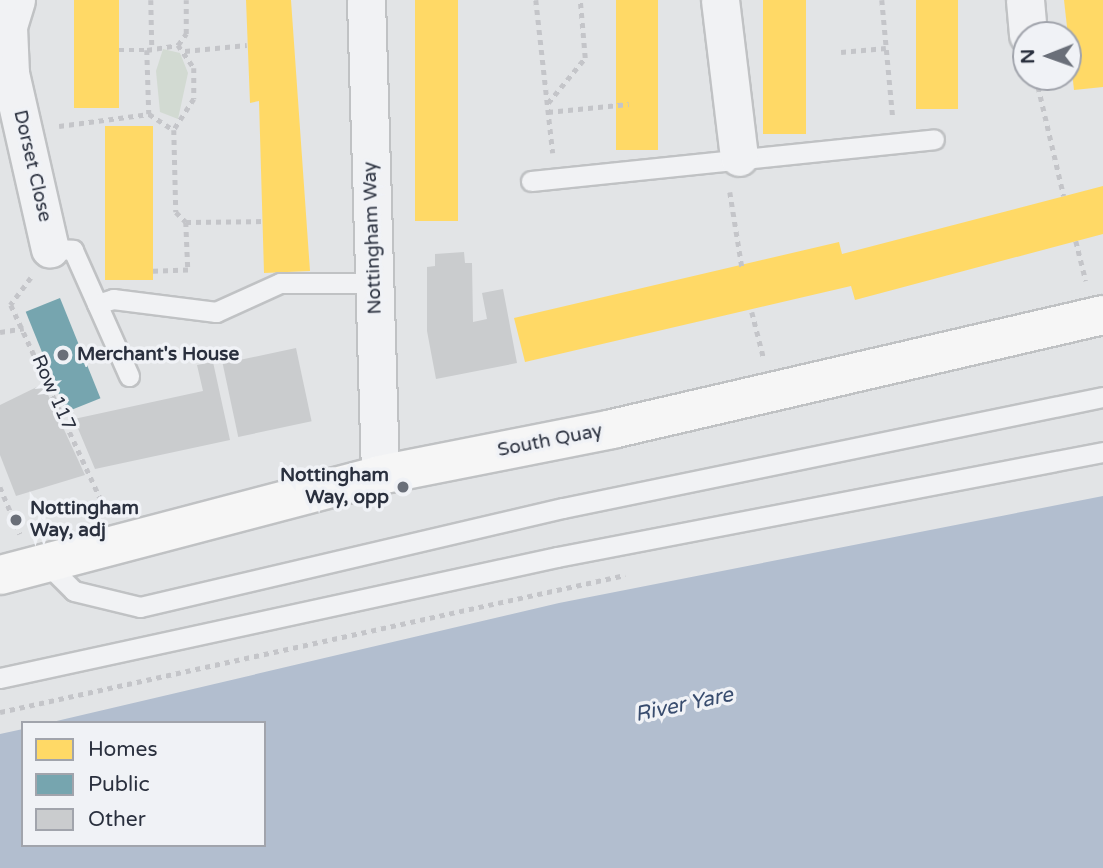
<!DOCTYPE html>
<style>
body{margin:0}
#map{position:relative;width:1103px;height:868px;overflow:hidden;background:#e2e4e6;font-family:"Varela Round",sans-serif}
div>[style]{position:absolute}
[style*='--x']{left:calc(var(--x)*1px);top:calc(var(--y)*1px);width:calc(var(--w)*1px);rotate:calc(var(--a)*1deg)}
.green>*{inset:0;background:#d2dad2}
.water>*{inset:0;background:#b2becf}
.homes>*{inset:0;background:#ffd966;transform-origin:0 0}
.public>*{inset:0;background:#76a5af;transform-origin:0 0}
.building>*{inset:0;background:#caccce;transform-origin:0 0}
.path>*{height:4.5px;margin-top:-2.25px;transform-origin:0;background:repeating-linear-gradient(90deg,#c4c5c9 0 5px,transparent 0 10px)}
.roads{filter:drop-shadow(2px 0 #c0c2c4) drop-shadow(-2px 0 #c0c2c4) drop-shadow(0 2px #c0c2c4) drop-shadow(0 -2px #c0c2c4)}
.service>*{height:19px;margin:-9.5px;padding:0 9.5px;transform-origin:9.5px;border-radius:9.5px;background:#f1f2f4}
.minor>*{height:37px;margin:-18.5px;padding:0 18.5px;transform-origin:18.5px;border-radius:18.5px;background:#f1f2f4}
.primary>*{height:38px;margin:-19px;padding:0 19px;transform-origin:19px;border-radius:19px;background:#f6f6f6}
.dots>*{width:19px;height:19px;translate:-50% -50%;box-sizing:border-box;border:4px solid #f0f2f6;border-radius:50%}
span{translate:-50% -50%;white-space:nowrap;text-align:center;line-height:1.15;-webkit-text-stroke:7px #f0f2f6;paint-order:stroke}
.street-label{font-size:19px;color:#2a303e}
.poi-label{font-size:19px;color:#2a303e;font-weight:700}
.left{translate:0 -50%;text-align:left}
.right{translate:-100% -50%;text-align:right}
.water-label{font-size:21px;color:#384c6e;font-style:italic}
.legend{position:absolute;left:21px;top:721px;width:245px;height:126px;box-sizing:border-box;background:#f0f2f6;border:2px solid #a1a4ac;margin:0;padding:9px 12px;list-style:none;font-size:21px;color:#2a303e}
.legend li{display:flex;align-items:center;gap:14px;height:35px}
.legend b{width:35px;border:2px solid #a1a4ac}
.north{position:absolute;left:1012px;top:21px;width:70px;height:70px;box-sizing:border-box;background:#f0f2f6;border:2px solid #a1a4ac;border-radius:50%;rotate:269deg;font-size:19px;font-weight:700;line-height:28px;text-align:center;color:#2a303e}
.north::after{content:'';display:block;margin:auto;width:24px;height:32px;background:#6a6f79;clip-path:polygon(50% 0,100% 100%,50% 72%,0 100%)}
</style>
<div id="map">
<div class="green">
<i style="clip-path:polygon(163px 49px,180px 53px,188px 73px,178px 119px,160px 112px,156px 71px)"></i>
</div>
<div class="water">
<i style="clip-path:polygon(1103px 496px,1103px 868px,0 868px,0 734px,23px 729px,23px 845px,264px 845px,264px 723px,48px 723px,559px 603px)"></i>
</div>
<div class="homes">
<i style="left:74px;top:0;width:45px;height:108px"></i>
<i style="clip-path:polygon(246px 0,291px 0,310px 271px,264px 273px,259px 101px,250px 103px)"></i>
<i style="left:415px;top:0;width:43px;height:221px"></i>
<i style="left:616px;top:0;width:42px;height:150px"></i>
<i style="left:763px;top:0;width:43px;height:134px"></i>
<i style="left:916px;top:0;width:42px;height:109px"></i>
<i style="clip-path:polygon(1064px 0,1103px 0,1103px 87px,1074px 90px)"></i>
<i style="left:105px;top:126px;width:48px;height:154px"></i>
<i style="clip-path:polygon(1103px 186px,1103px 234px,855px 300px,851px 286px,525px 362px,514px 318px,839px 242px,842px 254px)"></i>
</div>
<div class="public">
<i style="left:60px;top:298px;width:108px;height:37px;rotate:68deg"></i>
</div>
<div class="building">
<i style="clip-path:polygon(464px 252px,465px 263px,472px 263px,473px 322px,487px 319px,482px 293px,503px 289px,517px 363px,436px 379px,427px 331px,427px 267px,435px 266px,435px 254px)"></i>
<i style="left:296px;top:348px;width:75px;height:75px;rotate:78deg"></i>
<i style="clip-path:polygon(213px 362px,230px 440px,95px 469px,74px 419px,203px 391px,197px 365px)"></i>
<i style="clip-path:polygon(43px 384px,85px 475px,16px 496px,0 455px,0 405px)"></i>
</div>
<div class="path">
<i style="--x:151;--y:0;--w:48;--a:88.8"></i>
<i style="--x:536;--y:0;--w:154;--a:83.7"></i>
<i style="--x:882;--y:0;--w:119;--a:84.7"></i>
<i style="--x:178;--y:45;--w:14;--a:-54"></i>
<i style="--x:186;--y:34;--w:34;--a:-90"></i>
<i style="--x:119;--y:50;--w:28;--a:0"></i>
<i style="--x:147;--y:50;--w:64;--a:88.2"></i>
<i style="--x:147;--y:50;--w:31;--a:-9"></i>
<i style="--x:178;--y:45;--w:28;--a:55"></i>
<i style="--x:194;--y:68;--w:31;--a:90"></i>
<i style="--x:194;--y:99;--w:37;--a:123"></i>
<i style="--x:185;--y:51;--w:62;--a:-5.5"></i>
<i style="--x:841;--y:52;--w:45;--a:-5.1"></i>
<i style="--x:1036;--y:77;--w:122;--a:76.8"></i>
<i style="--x:548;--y:103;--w:58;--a:-50.6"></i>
<i style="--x:585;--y:58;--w:58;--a:-94.9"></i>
<i style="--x:548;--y:112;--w:81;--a:-5.6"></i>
<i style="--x:59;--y:126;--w:91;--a:-7.6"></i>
<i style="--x:149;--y:114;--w:30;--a:33"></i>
<i style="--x:174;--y:130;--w:82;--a:88.6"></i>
<i style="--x:176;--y:212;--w:14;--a:45"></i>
<i style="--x:186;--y:222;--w:48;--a:87.6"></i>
<i style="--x:188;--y:270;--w:35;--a:178"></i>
<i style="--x:730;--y:192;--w:76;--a:80.9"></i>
<i style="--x:186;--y:222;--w:77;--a:-0.7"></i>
<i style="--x:1076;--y:241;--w:41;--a:76"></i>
<i style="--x:31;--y:278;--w:34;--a:127"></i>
<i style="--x:11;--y:305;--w:227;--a:65.2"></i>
<i style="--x:752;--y:312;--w:49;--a:75.7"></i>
<i style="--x:0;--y:332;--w:24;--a:-9"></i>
<i style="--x:0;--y:487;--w:51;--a:66.9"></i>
<i style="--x:0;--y:712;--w:640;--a:-12.36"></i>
</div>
<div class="roads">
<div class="service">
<i style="--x:531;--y:181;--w:405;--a:-5.9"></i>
<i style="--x:50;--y:249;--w:23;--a:2"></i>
<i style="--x:73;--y:250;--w:138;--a:66"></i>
<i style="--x:97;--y:304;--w:17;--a:-17"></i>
<i style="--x:113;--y:299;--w:104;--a:7.2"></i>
<i style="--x:216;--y:312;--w:70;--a:-24.4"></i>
<i style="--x:280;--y:283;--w:94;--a:0"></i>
<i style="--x:47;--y:564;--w:38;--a:45"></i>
<i style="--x:74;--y:591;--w:68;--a:13.6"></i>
<i style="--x:140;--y:607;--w:434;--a:-13.2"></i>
<i style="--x:563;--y:508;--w:551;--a:-11.62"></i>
<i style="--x:0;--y:678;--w:570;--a:-12.26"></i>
<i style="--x:557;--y:557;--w:556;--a:-10.89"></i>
</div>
<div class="minor">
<i style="--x:16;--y:0;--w:28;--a:107"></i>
<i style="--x:8;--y:27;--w:46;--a:87.5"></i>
<i style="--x:10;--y:73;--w:180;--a:77.2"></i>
<i style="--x:366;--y:0;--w:475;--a:88.3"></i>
<i style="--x:720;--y:0;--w:158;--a:83.1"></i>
<i style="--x:1025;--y:0;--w:35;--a:85"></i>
</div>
<div class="primary">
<i style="--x:0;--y:575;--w:393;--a:-14.7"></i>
<i style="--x:380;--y:475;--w:237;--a:-11.2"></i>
<i style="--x:612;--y:429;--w:504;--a:-13.07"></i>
</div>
</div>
<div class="dots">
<i style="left:63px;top:355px;background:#6a6f79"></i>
<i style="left:403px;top:487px;background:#6a6f79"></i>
<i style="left:16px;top:520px;background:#6a6f79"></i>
</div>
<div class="street-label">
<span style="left:32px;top:166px;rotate:77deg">Dorset Close</span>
<span style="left:373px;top:238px;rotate:-92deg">Nottingham Way</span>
<span style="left:53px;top:393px;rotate:66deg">Row 117</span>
<span style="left:550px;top:441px;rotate:-11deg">South Quay</span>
</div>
<div class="poi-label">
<span class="left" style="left:77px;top:355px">Merchant's House</span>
<span class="right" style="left:389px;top:487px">Nottingham<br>Way, opp</span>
<span class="left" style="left:30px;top:520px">Nottingham<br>Way, adj</span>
</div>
<div class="water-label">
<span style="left:684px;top:705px;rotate:-12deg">River Yare</span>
</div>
<ul class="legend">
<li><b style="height:19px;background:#ffd966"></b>Homes</li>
<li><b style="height:19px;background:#76a5af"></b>Public</li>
<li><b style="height:19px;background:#caccce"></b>Other</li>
</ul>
<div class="north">N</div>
</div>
